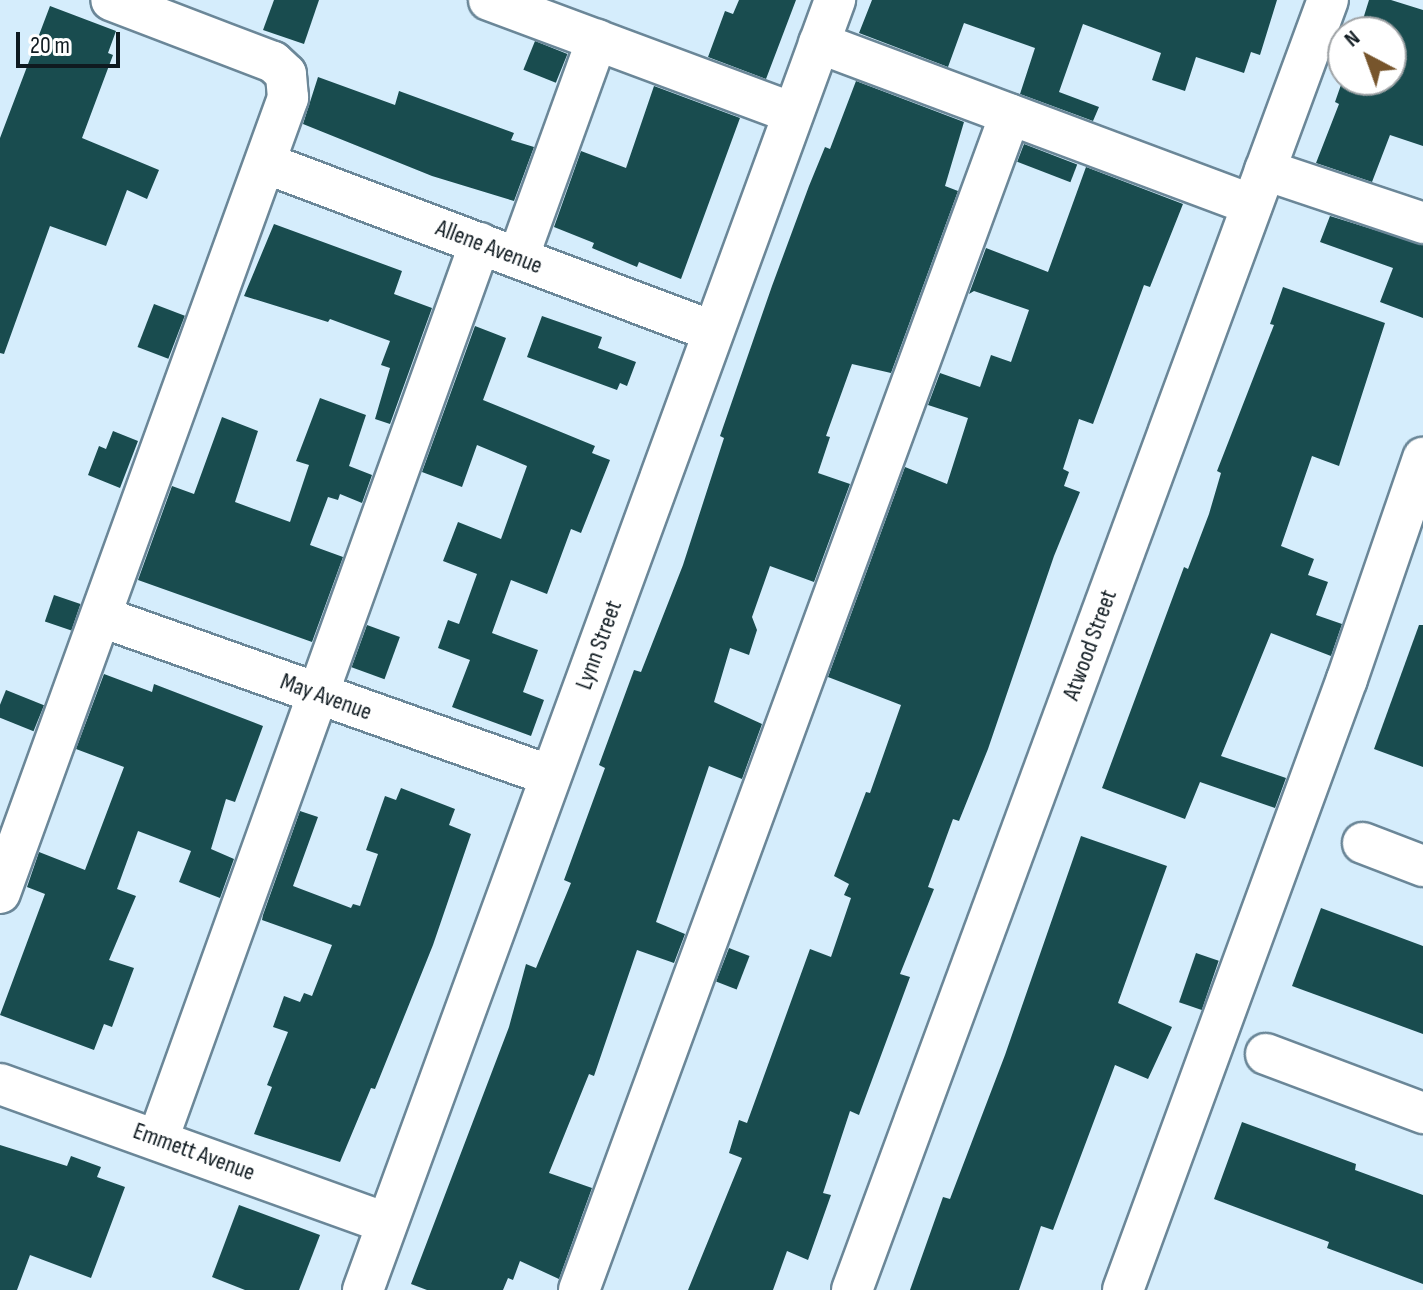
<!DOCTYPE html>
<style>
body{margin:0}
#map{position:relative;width:1423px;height:1290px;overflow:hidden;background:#d5edfc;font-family:"Sofia Sans Condensed",sans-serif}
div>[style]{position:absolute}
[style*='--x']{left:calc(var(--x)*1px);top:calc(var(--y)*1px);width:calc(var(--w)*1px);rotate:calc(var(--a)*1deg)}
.building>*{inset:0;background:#194c4f;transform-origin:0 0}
.roads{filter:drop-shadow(2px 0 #6b8798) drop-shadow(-2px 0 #6b8798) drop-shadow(0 2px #6b8798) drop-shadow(0 -2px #6b8798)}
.minor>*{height:40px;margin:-20px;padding:0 20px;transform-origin:20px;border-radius:20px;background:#fff}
span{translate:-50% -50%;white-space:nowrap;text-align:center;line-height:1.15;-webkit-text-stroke:8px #fff;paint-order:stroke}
.street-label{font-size:24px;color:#0f1a20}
.north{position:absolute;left:1327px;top:16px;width:80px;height:80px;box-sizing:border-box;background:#fff;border:2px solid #9fa3a6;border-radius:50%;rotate:319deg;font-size:22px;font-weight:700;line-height:32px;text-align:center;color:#0f1a20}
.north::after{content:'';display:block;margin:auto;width:28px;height:36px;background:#77552c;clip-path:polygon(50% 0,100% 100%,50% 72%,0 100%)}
.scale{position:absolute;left:16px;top:32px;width:104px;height:36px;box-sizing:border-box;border:4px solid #0f1a20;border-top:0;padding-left:10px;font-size:24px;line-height:28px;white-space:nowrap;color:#0f1a20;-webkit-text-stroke:6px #fff;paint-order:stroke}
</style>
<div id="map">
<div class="building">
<i style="clip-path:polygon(274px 0,319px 0,304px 44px,263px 30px)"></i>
<i style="clip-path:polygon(739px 0,796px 0,766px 79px,708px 57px,725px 11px,733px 14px)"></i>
<i style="clip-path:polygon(872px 0,1277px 0,1260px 55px,1251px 52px,1244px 73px,1196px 57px,1185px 91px,1152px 80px,1161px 53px,1083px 24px,1059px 92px,1099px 107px,1093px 121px,1020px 94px,1035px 48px,964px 23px,948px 67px,859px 33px)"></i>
<i style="clip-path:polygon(1369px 0,1391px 0,1423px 10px,1423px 146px,1390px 135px,1372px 182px,1316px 163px,1339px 104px,1335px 102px,1343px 79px,1391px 80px,1391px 32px,1359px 32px)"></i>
<i style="clip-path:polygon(50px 6px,116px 31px,108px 53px,113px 55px,82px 138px,159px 170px,147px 199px,127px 190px,106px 246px,50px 226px,4px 354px,0 353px,0 138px)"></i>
<i style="left:535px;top:41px;width:35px;height:31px;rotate:22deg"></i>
<i style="clip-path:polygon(318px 77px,395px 105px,399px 91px,514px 133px,511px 140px,534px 147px,514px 201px,432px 176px,303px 124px)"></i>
<i style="clip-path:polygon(856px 81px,964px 122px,945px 186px,958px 191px,891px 373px,852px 364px,826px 436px,830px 437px,818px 473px,850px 484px,814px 582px,770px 566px,752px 617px,757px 630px,749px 655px,730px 648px,714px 702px,762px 724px,742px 779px,709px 766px,656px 922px,685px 934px,674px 963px,637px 950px,594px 1076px,589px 1074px,549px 1173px,592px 1188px,559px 1279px,520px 1261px,513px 1280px,508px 1278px,503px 1290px,427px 1290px,411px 1284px,509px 1027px,526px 964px,536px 968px,571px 883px,564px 880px,605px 768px,599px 765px,634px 670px,641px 672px,683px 565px,724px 438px,720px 436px,772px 286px,809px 186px,825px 147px,830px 149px)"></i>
<i style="clip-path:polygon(654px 86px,740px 118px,681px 279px,639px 262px,637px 267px,592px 248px,594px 243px,554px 227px,581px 151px,626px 168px)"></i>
<i style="left:1024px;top:144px;width:57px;height:19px;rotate:21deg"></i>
<i style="clip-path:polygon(1086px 167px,1183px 204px,1150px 287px,1144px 285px,1093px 424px,1079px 419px,1063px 469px,1069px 472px,1064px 486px,1080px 492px,1054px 556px,988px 749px,959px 821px,953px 819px,928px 887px,934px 889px,900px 974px,910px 977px,859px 1115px,850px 1111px,823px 1193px,831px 1195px,808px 1260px,787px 1251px,773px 1290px,688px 1290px,742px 1158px,729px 1153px,739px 1120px,747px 1123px,810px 949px,831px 957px,851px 898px,844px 895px,849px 884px,834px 876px,866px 792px,870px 793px,901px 705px,828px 677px,905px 467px,947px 484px,968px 418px,928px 405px,940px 373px,980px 387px,991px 355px,1011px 362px,1029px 310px,974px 291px,969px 294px,986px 248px,1048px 272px)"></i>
<i style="clip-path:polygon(1330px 216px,1423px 245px,1423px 318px,1380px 302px,1393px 268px,1320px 242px)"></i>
<i style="clip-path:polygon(274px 224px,402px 271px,394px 294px,432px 308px,390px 424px,375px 419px,390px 368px,381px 365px,390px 341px,330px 319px,328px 322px,244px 296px)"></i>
<i style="clip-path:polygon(1283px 287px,1385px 323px,1339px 466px,1312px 456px,1281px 546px,1314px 559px,1308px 575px,1328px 582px,1316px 615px,1342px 624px,1331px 656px,1271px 633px,1221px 756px,1286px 778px,1275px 808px,1200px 782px,1185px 819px,1102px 788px,1184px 567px,1188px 569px,1209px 514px,1221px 473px,1217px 471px,1274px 325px,1270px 324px)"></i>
<i style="left:154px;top:304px;width:33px;height:46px;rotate:21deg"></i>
<i style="clip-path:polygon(542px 316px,602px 337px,598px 348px,636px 362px,627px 386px,620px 383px,617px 390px,527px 357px)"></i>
<i style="clip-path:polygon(475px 326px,506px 338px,483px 400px,595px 446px,592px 453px,610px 460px,581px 533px,571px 529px,547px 594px,511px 580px,492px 633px,538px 650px,523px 692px,544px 700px,531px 736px,452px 707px,470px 660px,438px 648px,448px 620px,459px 624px,477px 574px,443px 561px,458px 522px,501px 539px,527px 466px,477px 445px,462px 487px,422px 472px)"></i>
<i style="clip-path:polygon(320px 398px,366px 415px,349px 466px,372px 475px,362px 503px,340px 494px,338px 500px,328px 497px,310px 545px,343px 557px,312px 642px,138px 580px,172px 486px,194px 494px,222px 417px,258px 431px,235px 502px,290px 522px,309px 465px,296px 461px)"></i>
<i style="clip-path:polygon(113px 431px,138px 441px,120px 488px,88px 475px,99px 446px,106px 449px)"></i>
<i style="left:54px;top:595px;width:28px;height:28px;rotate:19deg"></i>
<i style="left:367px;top:625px;width:35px;height:45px;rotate:20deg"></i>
<i style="clip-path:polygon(1419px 625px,1423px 625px,1423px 767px,1374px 749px)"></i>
<i style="clip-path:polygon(104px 674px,152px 692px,154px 684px,263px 726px,235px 802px,226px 799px,211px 849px,234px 859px,220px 898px,179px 882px,191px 851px,138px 831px,117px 889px,136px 896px,109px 960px,134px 968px,112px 1027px,104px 1024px,94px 1050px,0 1015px,45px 894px,27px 887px,39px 852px,85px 870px,124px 767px,76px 749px)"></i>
<i style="left:6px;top:690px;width:41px;height:28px;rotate:22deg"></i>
<i style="clip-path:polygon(401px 788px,455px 809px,449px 825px,471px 834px,433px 945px,375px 1089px,371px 1088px,340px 1162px,254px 1134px,272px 1087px,267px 1085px,288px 1032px,273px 1027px,284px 996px,300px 1002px,304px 993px,312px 996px,332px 945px,262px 920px,263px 915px,300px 811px,318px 817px,293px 886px,351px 908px,353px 904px,360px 906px,378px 854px,366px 850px,385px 796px,396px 800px)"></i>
<i style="clip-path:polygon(1081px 836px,1167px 866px,1118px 1003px,1172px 1027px,1148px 1079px,1115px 1065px,1053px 1230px,1041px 1226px,1019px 1290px,910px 1290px,943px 1197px,950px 1199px,1005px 1055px)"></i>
<i style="clip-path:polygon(1321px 908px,1423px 946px,1423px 1034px,1292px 986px)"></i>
<i style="left:729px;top:948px;width:22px;height:36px;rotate:21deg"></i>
<i style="left:1196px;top:953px;width:24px;height:52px;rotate:19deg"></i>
<i style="clip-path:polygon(1242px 1122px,1356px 1164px,1355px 1170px,1423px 1195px,1423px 1284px,1327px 1248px,1329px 1242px,1214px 1199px)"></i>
<i style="clip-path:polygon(0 1145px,67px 1166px,71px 1156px,101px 1167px,97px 1177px,125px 1187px,91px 1278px,30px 1255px,17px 1290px,0 1290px)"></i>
<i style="clip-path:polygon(239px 1205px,320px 1235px,299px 1290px,245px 1290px,212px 1277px)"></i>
</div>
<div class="roads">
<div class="minor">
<i style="--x:489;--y:0;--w:324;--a:20.4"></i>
<i style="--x:819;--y:43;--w:462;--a:20.5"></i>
<i style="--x:265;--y:163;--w:478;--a:20.6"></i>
<i style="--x:1265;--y:170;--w:167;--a:18.5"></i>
<i style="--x:518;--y:258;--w:232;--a:-70.1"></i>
<i style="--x:102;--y:617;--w:475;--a:19.5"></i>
<i style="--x:1363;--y:843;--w:64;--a:21"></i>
<i style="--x:0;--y:893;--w:846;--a:-70.09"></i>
<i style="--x:288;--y:98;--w:24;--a:-95"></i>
<i style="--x:286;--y:74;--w:18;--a:-137"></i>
<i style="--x:273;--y:62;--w:173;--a:-159.1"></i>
<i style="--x:1266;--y:1054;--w:168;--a:20.6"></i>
<i style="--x:0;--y:1084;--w:411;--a:19.8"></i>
<i style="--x:158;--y:1139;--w:952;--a:-70.23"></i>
<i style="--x:363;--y:1290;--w:1374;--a:-69.9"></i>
<i style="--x:579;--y:1290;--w:1252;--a:-69.86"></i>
<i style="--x:852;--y:1290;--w:1375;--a:-69.75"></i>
<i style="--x:1123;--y:1290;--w:651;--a:-69.87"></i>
<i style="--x:1347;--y:679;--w:234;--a:-71"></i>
</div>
</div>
<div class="street-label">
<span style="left:489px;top:247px;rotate:21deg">Allene Avenue</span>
<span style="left:599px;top:645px;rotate:-70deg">Lynn Street</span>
<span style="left:1090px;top:645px;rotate:-70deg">Atwood Street</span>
<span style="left:326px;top:697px;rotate:20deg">May Avenue</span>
<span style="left:194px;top:1152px;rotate:20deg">Emmett Avenue</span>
</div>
<div class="north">N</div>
<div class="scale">20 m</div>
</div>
